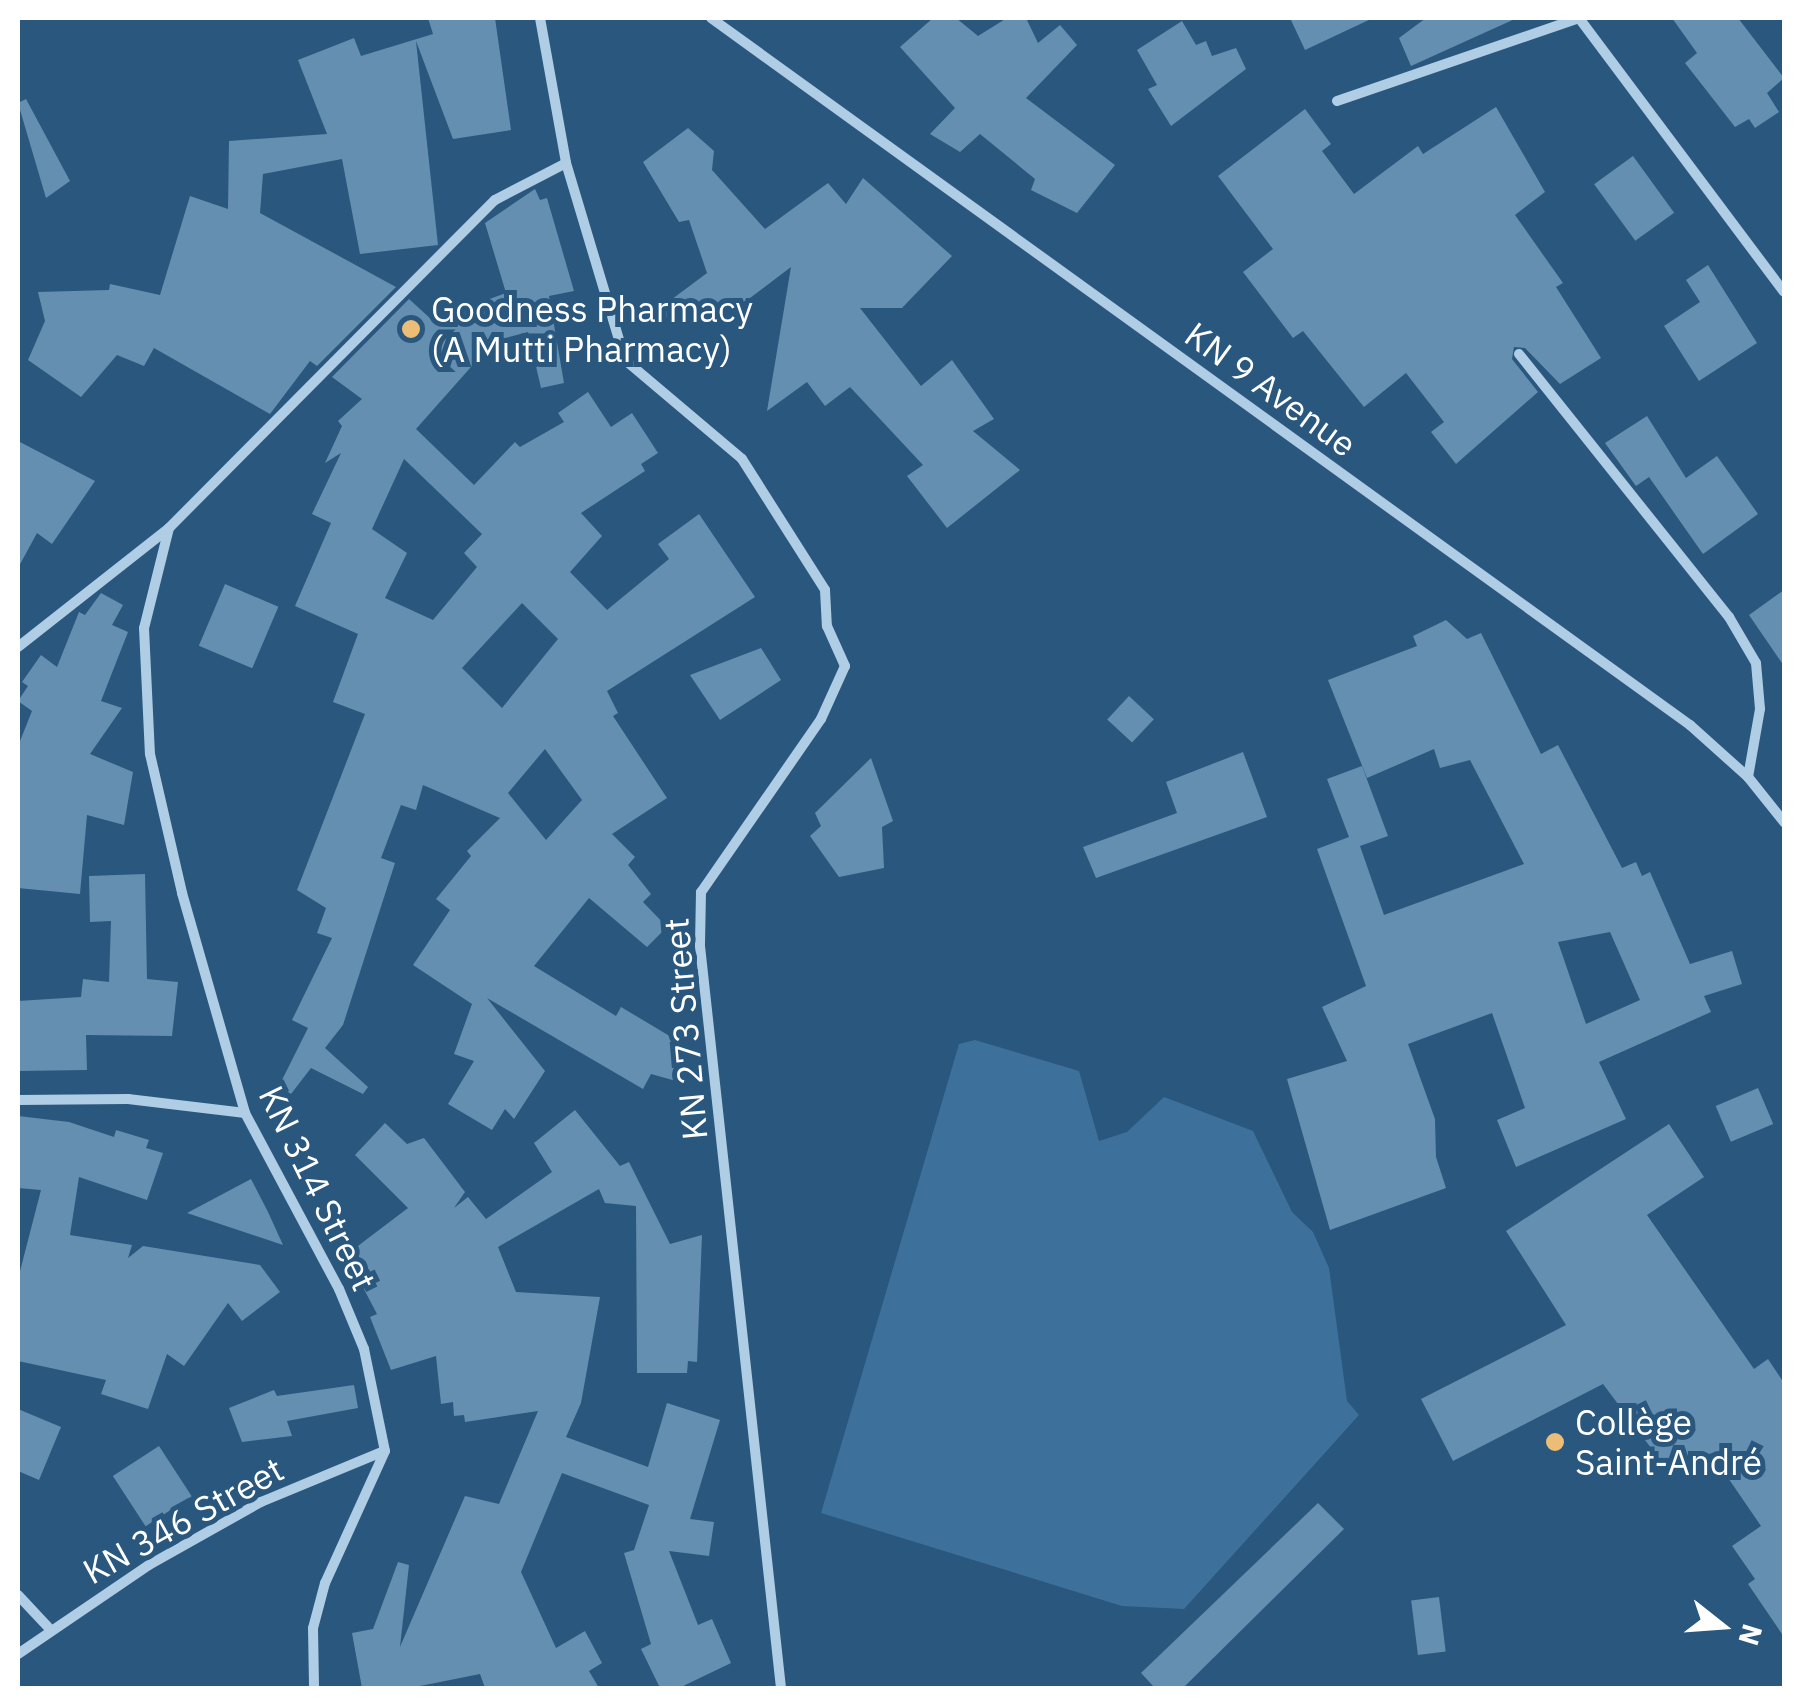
<!DOCTYPE html>
<meta charset="utf-8">
<style>
body{margin:0}
#map{position:relative;width:1802px;height:1706px;overflow:hidden;background:#29577e;font-family:"IBM Plex Sans",sans-serif}
div>[style]{position:absolute}
[style*='--x']{left:calc(var(--x)*1px);top:calc(var(--y)*1px);width:calc(var(--w)*1px);rotate:calc(var(--a)*1deg)}
.green>*{inset:0;background:#3d719b}
.building>*{inset:0;background:#658fb0;transform-origin:0 0}
.street>*{height:10px;margin:-5px;padding:0 5px;transform-origin:5px;border-radius:5px;background:#afcde5}
.dots>*{width:28px;height:28px;translate:-50% -50%;box-sizing:border-box;border:5px solid #29577e;border-radius:50%}
span{translate:-50% -50%;white-space:nowrap;text-align:center;line-height:1.15;-webkit-text-stroke:10px #29577e;paint-order:stroke}
.poi-label{font-size:35px;color:#fff}
.left{translate:0 -50%;text-align:left}
.street-label{font-size:35px;color:#fff}
.frame{position:absolute;inset:0;border:20px solid #fff;pointer-events:none}
.north{position:absolute;left:1672px;top:1576px;width:100px;height:100px;-webkit-text-stroke:8px #29577e;paint-order:stroke;rotate:107deg;font-size:28px;font-weight:700;line-height:40px;text-align:center;color:#fff}
.north::after{content:'';display:block;margin:auto;width:35px;height:45px;background:#fff;clip-path:polygon(50% 0,100% 100%,50% 72%,0 100%)}
</style>
<div id="map">
<div class="green">
<i style="clip-path:polygon(975px 1040px,1079px 1071px,1099px 1141px,1127px 1132px,1164px 1097px,1253px 1131px,1292px 1212px,1313px 1232px,1329px 1268px,1347px 1401px,1359px 1415px,1184px 1609px,1122px 1606px,821px 1513px,959px 1044px)"></i>
</div>
<div class="building">
<i style="clip-path:polygon(428px 18px,495px 18px,511px 130px,453px 139px,416px 41px,438px 245px,360px 254px,342px 159px,263px 174px,260px 213px,396px 287px,317px 366px,310px 361px,270px 414px,154px 348px,144px 366px,117px 355px,81px 397px,28px 360px,45px 321px,38px 292px,109px 290px,110px 284px,160px 295px,190px 196px,228px 209px,229px 141px,327px 134px,298px 60px,354px 38px,361px 56px,433px 34px)"></i>
<i style="clip-path:polygon(933px 18px,956px 18px,978px 36px,1007px 18px,1026px 18px,1038px 43px,1060px 25px,1077px 45px,1026px 98px,1115px 165px,1077px 213px,1031px 190px,1035px 179px,980px 134px,960px 152px,930px 134px,955px 108px,900px 47px)"></i>
<i style="clip-path:polygon(1290px 18px,1373px 18px,1305px 50px)"></i>
<i style="clip-path:polygon(1426px 18px,1517px 18px,1411px 66px,1399px 38px)"></i>
<i style="clip-path:polygon(1672px 18px,1738px 18px,1784px 78px,1767px 93px,1779px 112px,1755px 128px,1749px 119px,1735px 127px,1685px 63px,1697px 53px)"></i>
<i style="clip-path:polygon(1182px 21px,1196px 45px,1206px 41px,1212px 56px,1236px 48px,1246px 69px,1171px 126px,1148px 89px,1157px 85px,1137px 50px)"></i>
<i style="clip-path:polygon(26px 99px,70px 181px,46px 198px,18px 103px)"></i>
<i style="clip-path:polygon(1496px 107px,1545px 192px,1515px 215px,1563px 283px,1556px 287px,1601px 358px,1560px 384px,1525px 348px,1514px 347px,1512px 359px,1538px 392px,1456px 464px,1431px 432px,1444px 422px,1406px 373px,1364px 407px,1303px 331px,1293px 338px,1243px 272px,1273px 249px,1218px 176px,1305px 109px,1331px 144px,1322px 151px,1354px 194px,1418px 146px,1423px 154px)"></i>
<i style="clip-path:polygon(688px 128px,714px 151px,712px 170px,765px 229px,828px 183px,846px 204px,863px 178px,952px 256px,902px 308px,860px 308px,921px 386px,952px 360px,994px 419px,973px 431px,1020px 470px,947px 528px,907px 476px,923px 465px,850px 387px,825px 406px,807px 382px,767px 411px,791px 267px,746px 301px,640px 323px,707px 273px,689px 220px,679px 222px,643px 162px)"></i>
<i style="left:1633px;top:156px;width:70px;height:48px;rotate:54deg"></i>
<i style="clip-path:polygon(evenodd,535px 189px,540px 200px,547px 198px,574px 291px,549px 296px,564px 383px,541px 388px,528px 332px,494px 341px,416px 429px,474px 485px,515px 442px,520px 447px,564px 422px,558px 413px,588px 392px,611px 427px,632px 413px,658px 453px,641px 464px,645px 471px,581px 513px,602px 536px,570px 572px,607px 610px,669px 559px,658px 544px,699px 514px,755px 597px,607px 691px,618px 713px,613px 716px,667px 798px,612px 834px,635px 857px,628px 865px,651px 894px,643px 902px,667px 927px,647px 947px,589px 898px,534px 966px,616px 1016px,621px 1007px,683px 1044px,676px 1081px,651px 1074px,643px 1089px,487px 998px,545px 1071px,514px 1119px,505px 1109px,492px 1130px,448px 1104px,474px 1061px,454px 1054px,472px 1004px,413px 965px,450px 910px,436px 899px,471px 856px,467px 851px,500px 818px,423px 785px,416px 810px,401px 805px,381px 858px,395px 863px,343px 1025px,325px 1048px,368px 1087px,363px 1094px,311px 1068px,291px 1094px,279px 1086px,308px 1028px,292px 1020px,332px 938px,317px 933px,326px 908px,297px 890px,365px 714px,333px 702px,358px 634px,295px 606px,331px 523px,312px 514px,341px 453px,325px 463px,342px 426px,338px 421px,362px 399px,332px 377px,409px 299px,432px 320px,506px 293px,485px 223px,535px 189px,404px 459px,482px 534px,464px 553px,477px 567px,433px 620px,385px 598px,407px 553px,372px 529px,404px 459px,535px 189px,522px 603px,558px 639px,502px 708px,462px 668px,522px 603px,535px 189px,545px 749px,582px 800px,546px 840px,508px 793px,545px 749px)"></i>
<i style="clip-path:polygon(1708px 265px,1757px 343px,1699px 381px,1664px 326px,1700px 302px,1686px 280px)"></i>
<i style="clip-path:polygon(1647px 416px,1686px 478px,1717px 456px,1758px 514px,1703px 554px,1649px 477px,1636px 486px,1605px 443px)"></i>
<i style="clip-path:polygon(18px 441px,95px 481px,52px 544px,37px 533px,18px 568px)"></i>
<i style="left:225px;top:584px;width:58px;height:67px;rotate:23deg"></i>
<i style="clip-path:polygon(1784px 590px,1784px 666px,1749px 615px)"></i>
<i style="clip-path:polygon(101px 593px,123px 605px,112px 625px,128px 632px,101px 701px,122px 708px,90px 754px,133px 772px,124px 825px,87px 815px,80px 894px,18px 888px,18px 746px,32px 711px,18px 701px,28px 686px,22px 682px,41px 655px,57px 667px,79px 612px,85px 615px)"></i>
<i style="clip-path:polygon(evenodd,1446px 620px,1467px 639px,1481px 633px,1541px 754px,1558px 745px,1622px 868px,1636px 862px,1642px 876px,1650px 872px,1690px 964px,1732px 951px,1742px 984px,1704px 996px,1711px 1012px,1599px 1062px,1626px 1119px,1516px 1167px,1497px 1120px,1525px 1108px,1492px 1013px,1408px 1044px,1435px 1119px,1436px 1157px,1446px 1188px,1330px 1230px,1287px 1079px,1347px 1061px,1322px 1007px,1366px 986px,1317px 849px,1349px 837px,1327px 779px,1362px 766px,1388px 836px,1360px 846px,1384px 915px,1524px 864px,1470px 760px,1440px 768px,1434px 749px,1367px 778px,1328px 680px,1417px 646px,1413px 636px,1446px 620px,1610px 932px,1640px 1000px,1586px 1024px,1558px 942px,1610px 932px)"></i>
<i style="clip-path:polygon(761px 648px,781px 680px,720px 720px,690px 675px)"></i>
<i style="left:1129px;top:696px;width:34px;height:32px;rotate:43deg"></i>
<i style="clip-path:polygon(1243px 752px,1267px 817px,1096px 878px,1083px 847px,1177px 813px,1166px 782px)"></i>
<i style="clip-path:polygon(871px 758px,893px 821px,882px 827px,884px 868px,839px 877px,810px 836px,821px 826px,815px 813px)"></i>
<i style="clip-path:polygon(145px 874px,147px 979px,178px 982px,172px 1036px,86px 1035px,87px 1070px,18px 1071px,18px 1001px,81px 997px,83px 979px,109px 982px,111px 921px,90px 922px,89px 876px)"></i>
<i style="left:1758px;top:1088px;width:39px;height:46px;rotate:67deg"></i>
<i style="clip-path:polygon(575px 1110px,620px 1166px,629px 1162px,670px 1244px,702px 1235px,697px 1362px,688px 1361px,687px 1373px,637px 1373px,636px 1206px,605px 1203px,599px 1189px,498px 1247px,516px 1292px,600px 1297px,581px 1403px,566px 1437px,648px 1467px,667px 1403px,720px 1420px,690px 1519px,714px 1522px,709px 1556px,669px 1551px,698px 1625px,712px 1619px,731px 1663px,679px 1688px,660px 1688px,641px 1649px,651px 1644px,624px 1553px,634px 1550px,649px 1505px,562px 1473px,521px 1572px,556px 1648px,585px 1631px,602px 1663px,589px 1671px,599px 1688px,485px 1688px,480px 1674px,410px 1688px,362px 1688px,352px 1633px,373px 1629px,398px 1562px,409px 1565px,400px 1647px,465px 1496px,499px 1504px,538px 1411px,465px 1422px,464px 1415px,454px 1416px,453px 1402px,441px 1404px,436px 1356px,391px 1370px,370px 1317px,377px 1314px,346px 1255px,408px 1208px,355px 1155px,385px 1123px,407px 1144px,424px 1138px,465px 1192px,454px 1208px,468px 1197px,486px 1219px,552px 1172px,534px 1143px)"></i>
<i style="clip-path:polygon(18px 1116px,69px 1122px,114px 1137px,116px 1130px,149px 1140px,146px 1148px,163px 1153px,147px 1200px,79px 1177px,70px 1235px,132px 1245px,128px 1258px,143px 1246px,260px 1265px,280px 1292px,242px 1321px,228px 1303px,184px 1366px,167px 1354px,148px 1409px,101px 1394px,106px 1380px,18px 1361px,18px 1279px,41px 1190px,18px 1188px)"></i>
<i style="clip-path:polygon(1669px 1124px,1704px 1177px,1647px 1215px,1754px 1369px,1768px 1359px,1784px 1383px,1784px 1637px,1748px 1584px,1755px 1579px,1732px 1546px,1761px 1526px,1711px 1453px,1672px 1476px,1603px 1384px,1453px 1461px,1421px 1399px,1566px 1325px,1506px 1231px)"></i>
<i style="clip-path:polygon(251px 1179px,268px 1212px,283px 1245px,187px 1213px)"></i>
<i style="clip-path:polygon(354px 1385px,358px 1408px,287px 1421px,292px 1436px,242px 1442px,229px 1408px,274px 1390px,277px 1396px)"></i>
<i style="clip-path:polygon(18px 1409px,61px 1427px,39px 1480px,18px 1471px)"></i>
<i style="left:159px;top:1446px;width:60px;height:55px;rotate:57deg"></i>
<i style="clip-path:polygon(1318px 1503px,1344px 1529px,1183px 1688px,1155px 1688px,1141px 1673px)"></i>
<i style="left:1439px;top:1597px;width:55px;height:28px;rotate:83deg"></i>
</div>
<div class="street">
<i style="--x:540;--y:18;--w:147;--a:79.8"></i>
<i style="--x:566;--y:163;--w:206;--a:73.3"></i>
<i style="--x:625;--y:360;--w:153;--a:40.2"></i>
<i style="--x:742;--y:459;--w:155;--a:57.6"></i>
<i style="--x:825;--y:590;--w:36;--a:87"></i>
<i style="--x:827;--y:626;--w:44;--a:65.8"></i>
<i style="--x:845;--y:666;--w:58;--a:114.4"></i>
<i style="--x:821;--y:719;--w:211;--a:124.7"></i>
<i style="--x:701;--y:892;--w:54;--a:91.1"></i>
<i style="--x:700;--y:946;--w:746;--a:83.77"></i>
<i style="--x:711;--y:18;--w:1208;--a:35.84"></i>
<i style="--x:1690;--y:725;--w:78;--a:41.9"></i>
<i style="--x:1748;--y:777;--w:58;--a:51.3"></i>
<i style="--x:1579;--y:18;--w:342;--a:53.2"></i>
<i style="--x:1337;--y:101;--w:256;--a:-18.9"></i>
<i style="--x:1519;--y:354;--w:337;--a:51.4"></i>
<i style="--x:1729;--y:617;--w:53;--a:59.6"></i>
<i style="--x:1756;--y:663;--w:46;--a:85"></i>
<i style="--x:1760;--y:709;--w:69;--a:100"></i>
<i style="--x:169;--y:528;--w:103;--a:104"></i>
<i style="--x:144;--y:628;--w:126;--a:87.3"></i>
<i style="--x:150;--y:754;--w:143;--a:77"></i>
<i style="--x:182;--y:893;--w:229;--a:74"></i>
<i style="--x:245;--y:1113;--w:200;--a:61.9"></i>
<i style="--x:339;--y:1289;--w:65;--a:67.4"></i>
<i style="--x:364;--y:1349;--w:104;--a:78.4"></i>
<i style="--x:385;--y:1451;--w:145;--a:114.4"></i>
<i style="--x:325;--y:1583;--w:47;--a:104.9"></i>
<i style="--x:313;--y:1628;--w:60;--a:89"></i>
<i style="--x:18;--y:647;--w:192;--a:-38.2"></i>
<i style="--x:169;--y:528;--w:462;--a:-45.2"></i>
<i style="--x:495;--y:200;--w:80;--a:-27.5"></i>
<i style="--x:18;--y:1100;--w:110;--a:-0.5"></i>
<i style="--x:128;--y:1099;--w:118;--a:6.8"></i>
<i style="--x:18;--y:1595;--w:45;--a:46.8"></i>
<i style="--x:18;--y:1654;--w:158;--a:-34.2"></i>
<i style="--x:149;--y:1565;--w:129;--a:-29.4"></i>
<i style="--x:261;--y:1502;--w:133;--a:-22.5"></i>
</div>
<div class="dots">
<i style="left:411px;top:329px;background:#ecbd76"></i>
<i style="left:1555px;top:1442px;background:#ecbd76"></i>
</div>
<div class="poi-label">
<span class="left" style="left:431px;top:329px">Goodness Pharmacy<br>(A Mutti Pharmacy)</span>
<span class="left" style="left:1575px;top:1442px">Collège<br>Saint-André</span>
</div>
<div class="street-label">
<span style="left:1271px;top:389px;rotate:36deg">KN 9 Avenue</span>
<span style="left:685px;top:1029px;rotate:-95deg">KN 273 Street</span>
<span style="left:318px;top:1188px;rotate:64deg">KN 314 Street</span>
<span style="left:183px;top:1520px;rotate:-29deg">KN 346 Street</span>
</div>
<div class="frame"></div>
<div class="north">N</div>
</div>
